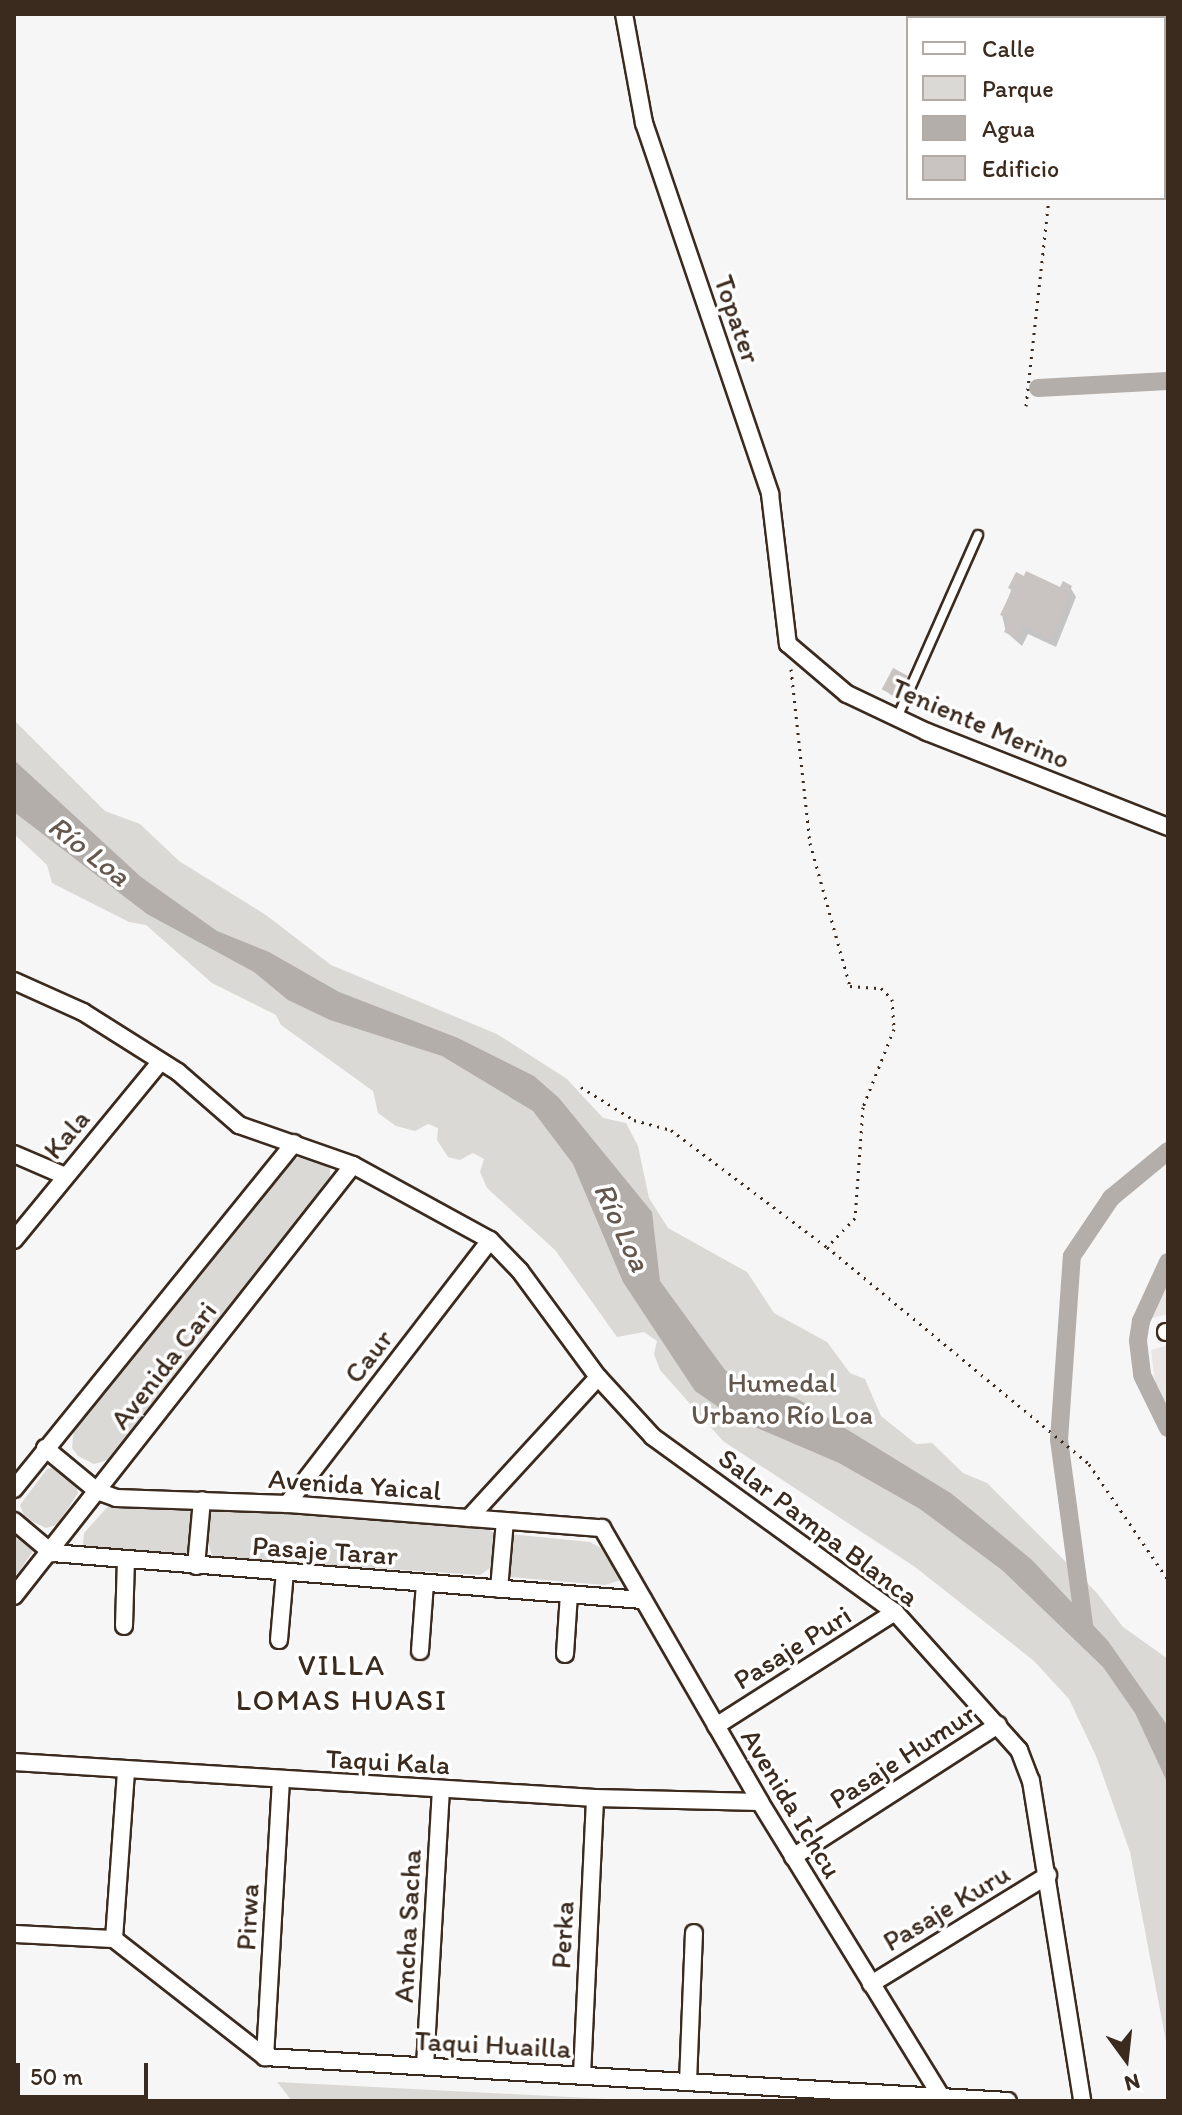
<!DOCTYPE html>
<meta charset="utf-8">
<style>
body{margin:0}
#map{position:relative;width:1182px;height:2115px;overflow:hidden;background:#f7f6f6;font-family:Itim,sans-serif}
div>[style]{position:absolute}
[style*='--x']{left:calc(var(--x)*1px);top:calc(var(--y)*1px);width:calc(var(--w)*1px);rotate:calc(var(--a)*1deg)}
.built>*{inset:0;background:#e9e7e6}
.green>*{inset:0;background:#dbd9d6}
.water>*{inset:0;background:#b4aeaa}
.shadow>*{inset:0;background:#0003}
.canal>*{height:18px;margin:-9px;padding:0 9px;transform-origin:9px;border-radius:9px;background:#b4aeaa}
.building>*{inset:0;background:#c9c3c1;transform-origin:0 0}
.path>*{height:3px;margin-top:-1.5px;transform-origin:0;background:repeating-linear-gradient(90deg,#3b2a1e 0 2px,transparent 0 8px)}
.roads{filter:drop-shadow(2px 0 #3b2a1e) drop-shadow(-2px 0 #3b2a1e) drop-shadow(0 2px #3b2a1e) drop-shadow(0 -2px #3b2a1e)}
.lane>*{height:8px;margin:-4px;padding:0 4px;transform-origin:4px;border-radius:4px;background:#fff}
.street>*{height:16px;margin:-8px;padding:0 8px;transform-origin:8px;border-radius:8px;background:#fff}
span{translate:-50% -50%;white-space:nowrap;text-align:center;line-height:1.15;-webkit-text-stroke:7px #fff;paint-order:stroke}
.street-label{font-size:28px;color:#3b2a1e}
.park-label{font-size:28px;color:#63564c}
.water-label{font-size:30px;color:#65584f;font-style:italic}
.neighbourhood-label{font-size:30px;color:#3b2a1e;letter-spacing:2px}
.frame{position:absolute;inset:0;border:16px solid #3b2a1e;pointer-events:none}
.legend{position:absolute;left:906px;top:16px;width:260px;height:184px;box-sizing:border-box;background:#fff;border:2px solid #b1aaa5;margin:0;padding:10px 14px;list-style:none;font-size:24px;color:#3b2a1e}
.legend li{display:flex;align-items:center;gap:16px;height:40px}
.legend b{width:40px;border:2px solid #b1aaa5}
.north{position:absolute;left:1086px;top:2019px;width:80px;height:80px;-webkit-text-stroke:6px #fff;paint-order:stroke;rotate:165deg;font-size:22px;font-weight:700;line-height:32px;text-align:center;color:#3b2a1e}
.north::after{content:'';display:block;margin:auto;width:28px;height:36px;background:#3b2a1e;clip-path:polygon(50% 0,100% 100%,50% 72%,0 100%)}
.scale{position:absolute;left:16px;top:2063px;width:132px;height:36px;box-sizing:border-box;border:4px solid #3b2a1e;border-top:0;padding-left:10px;font-size:24px;line-height:28px;white-space:nowrap;color:#3b2a1e;-webkit-text-stroke:6px #fff;paint-order:stroke}
</style>
<div id="map">
<div class="built">
<i style="clip-path:polygon(1168px 1281px,1168px 1314px,1145px 1320px)"></i>
<i style="clip-path:polygon(1168px 1345px,1168px 1418px,1157px 1399px,1151px 1350px)"></i>
</div>
<div class="green">
<i style="clip-path:polygon(14px 720px,105px 811px,140px 824px,179px 861px,266px 915px,331px 965px,497px 1034px,567px 1079px,603px 1118px,626px 1123px,638px 1146px,649px 1198px,668px 1228px,747px 1272px,774px 1313px,827px 1342px,850px 1373px,865px 1379px,881px 1416px,916px 1444px,932px 1443px,963px 1473px,987px 1483px,1097px 1593px,1123px 1627px,1168px 1659px,1168px 2052px,1130px 1852px,1096px 1756px,1069px 1699px,1034px 1661px,915px 1567px,723px 1441px,660px 1370px,654px 1354px,657px 1341px,644px 1332px,617px 1337px,555px 1250px,487px 1188px,480px 1172px,484px 1159px,473px 1153px,460px 1160px,448px 1157px,437px 1140px,438px 1128px,428px 1124px,415px 1131px,396px 1126px,378px 1113px,373px 1091px,281px 1025px,276px 1015px,212px 983px,146px 925px,129px 922px,52px 883px,47px 865px,14px 834px)"></i>
<i style="clip-path:polygon(308px 1155px,325px 1159px,330px 1167px,330px 1178px,315px 1200px,112px 1459px,94px 1464px,78px 1456px,72px 1448px,74px 1429px,293px 1159px)"></i>
<i style="clip-path:polygon(55px 1467px,74px 1477px,78px 1493px,57px 1525px,46px 1528px,25px 1518px,20px 1505px,47px 1469px)"></i>
<i style="clip-path:polygon(112px 1502px,193px 1507px,189px 1554px,90px 1549px,83px 1544px,84px 1533px)"></i>
<i style="clip-path:polygon(214px 1509px,486px 1527px,494px 1533px,494px 1554px,490px 1568px,480px 1575px,213px 1558px,206px 1538px,207px 1517px)"></i>
<i style="clip-path:polygon(14px 1530px,35px 1548px,14px 1579px)"></i>
<i style="clip-path:polygon(509px 1534px,590px 1542px,601px 1548px,621px 1580px,605px 1585px,509px 1577px)"></i>
<i style="clip-path:polygon(277px 2082px,647px 2101px,292px 2101px)"></i>
</div>
<div class="water">
<i style="clip-path:polygon(14px 760px,141px 877px,217px 931px,269px 952px,339px 992px,458px 1038px,534px 1076px,559px 1098px,652px 1212px,660px 1281px,725px 1370px,744px 1384px,796px 1398px,952px 1494px,1032px 1560px,1108px 1641px,1167px 1725px,1168px 1784px,1135px 1713px,1103px 1667px,1002px 1570px,920px 1509px,839px 1463px,736px 1419px,695px 1391px,623px 1282px,573px 1164px,533px 1111px,442px 1056px,330px 1020px,288px 1000px,254px 972px,147px 914px,14px 812px)"></i>
</div>
<div class="shadow">
<i style="clip-path:polygon(1017px 574px,1061px 589px,1070px 587px,1076px 597px,1056px 647px,1028px 634px,1022px 646px,1006px 632px,1002px 615px)"></i>
<i style="clip-path:polygon(907px 678px,912px 687px,903px 705px,884px 689px)"></i>
</div>
<div class="canal">
<i style="--x:1080;--y:18;--w:4;--a:-76"></i>
<i style="--x:1164;--y:39;--w:4;--a:0"></i>
<i style="--x:1038;--y:388;--w:130;--a:-3.1"></i>
<i style="--x:1168;--y:1262;--w:65;--a:114.6"></i>
<i style="--x:1141;--y:1321;--w:20;--a:99"></i>
<i style="--x:1138;--y:1341;--w:34;--a:83"></i>
<i style="--x:1142;--y:1375;--w:59;--a:63.9"></i>
<i style="--x:1085;--y:1632;--w:194;--a:-97.7"></i>
<i style="--x:1059;--y:1440;--w:184;--a:-86"></i>
<i style="--x:1072;--y:1256;--w:70;--a:-56.1"></i>
<i style="--x:1111;--y:1198;--w:74;--a:-39.5"></i>
</div>
<div class="building">
<i style="clip-path:polygon(1026px 571px,1060px 587px,1063px 581px,1072px 586px,1051px 639px,1022px 626px,1017px 638px,1004px 632px,1010px 619px,1000px 615px,1012px 590px,1008px 588px,1016px 572px,1024px 576px)"></i>
<i style="left:893px;top:668px;width:17px;height:24px;rotate:28deg"></i>
</div>
<div class="path">
<i style="--x:1066;--y:18;--w:4;--a:-90"></i>
<i style="--x:1026;--y:406;--w:209;--a:-83.7"></i>
<i style="--x:791;--y:669;--w:175;--a:83.8"></i>
<i style="--x:810;--y:843;--w:148;--a:74.4"></i>
<i style="--x:850;--y:986;--w:31;--a:4"></i>
<i style="--x:881;--y:988;--w:16;--a:45"></i>
<i style="--x:892;--y:999;--w:30;--a:86"></i>
<i style="--x:894;--y:1029;--w:84;--a:111.7"></i>
<i style="--x:863;--y:1107;--w:111;--a:94.1"></i>
<i style="--x:855;--y:1218;--w:40;--a:134"></i>
<i style="--x:581;--y:1087;--w:62;--a:31.9"></i>
<i style="--x:634;--y:1120;--w:38;--a:15"></i>
<i style="--x:671;--y:1130;--w:195;--a:36.9"></i>
<i style="--x:827;--y:1247;--w:340;--a:39.6"></i>
<i style="--x:1089;--y:1464;--w:140;--a:55.7"></i>
</div>
<div class="roads">
<div class="lane">
<i style="--x:897;--y:718;--w:200;--a:-66.1"></i>
</div>
<div class="street">
<i style="--x:624;--y:14;--w:111;--a:79.6"></i>
<i style="--x:644;--y:123;--w:392;--a:71.2"></i>
<i style="--x:770;--y:494;--w:151;--a:83.2"></i>
<i style="--x:788;--y:644;--w:77;--a:40.3"></i>
<i style="--x:847;--y:694;--w:89;--a:25.4"></i>
<i style="--x:927;--y:732;--w:259;--a:21.5"></i>
<i style="--x:14;--y:981;--w:76;--a:24.2"></i>
<i style="--x:83;--y:1012;--w:112;--a:32.3"></i>
<i style="--x:178;--y:1072;--w:81;--a:41"></i>
<i style="--x:239;--y:1125;--w:121;--a:19.3"></i>
<i style="--x:353;--y:1165;--w:156;--a:28.7"></i>
<i style="--x:490;--y:1240;--w:43;--a:45.9"></i>
<i style="--x:520;--y:1271;--w:132;--a:53.7"></i>
<i style="--x:598;--y:1377;--w:81;--a:47.5"></i>
<i style="--x:653;--y:1437;--w:299;--a:35.9"></i>
<i style="--x:895;--y:1612;--w:186;--a:48.1"></i>
<i style="--x:1019;--y:1750;--w:33;--a:69"></i>
<i style="--x:1031;--y:1781;--w:324;--a:80.9"></i>
<i style="--x:14;--y:1154;--w:56;--a:23.3"></i>
<i style="--x:14;--y:1240;--w:230;--a:-50.6"></i>
<i style="--x:1166;--y:1332;--w:2;--a:0"></i>
<i style="--x:45;--y:1448;--w:67;--a:39.6"></i>
<i style="--x:97;--y:1491;--w:20;--a:20"></i>
<i style="--x:116;--y:1498;--w:171;--a:2"></i>
<i style="--x:287;--y:1504;--w:316;--a:4.4"></i>
<i style="--x:602;--y:1528;--w:316;--a:60"></i>
<i style="--x:760;--y:1802;--w:351;--a:58.4"></i>
<i style="--x:14;--y:1489;--w:445;--a:-51"></i>
<i style="--x:287;--y:1504;--w:333;--a:-52.4"></i>
<i style="--x:469;--y:1518;--w:191;--a:-47.5"></i>
<i style="--x:14;--y:1521;--w:50;--a:40.1"></i>
<i style="--x:52;--y:1553;--w:593;--a:4.55"></i>
<i style="--x:196;--y:1566;--w:66;--a:-84.8"></i>
<i style="--x:499;--y:1589;--w:68;--a:-85"></i>
<i style="--x:14;--y:1596;--w:548;--a:-51.81"></i>
<i style="--x:124;--y:1626;--w:66;--a:-88.3"></i>
<i style="--x:279;--y:1640;--w:68;--a:-85"></i>
<i style="--x:420;--y:1651;--w:68;--a:-85.8"></i>
<i style="--x:565;--y:1654;--w:60;--a:-86.2"></i>
<i style="--x:716;--y:1726;--w:212;--a:-32.5"></i>
<i style="--x:14;--y:1762;--w:582;--a:3.55"></i>
<i style="--x:595;--y:1798;--w:165;--a:1.4"></i>
<i style="--x:793;--y:1857;--w:244;--a:-32.8"></i>
<i style="--x:14;--y:1934;--w:100;--a:2.9"></i>
<i style="--x:114;--y:1939;--w:192;--a:38"></i>
<i style="--x:265;--y:2057;--w:744;--a:3.39"></i>
<i style="--x:114;--y:1939;--w:169;--a:-85.9"></i>
<i style="--x:871;--y:1984;--w:208;--a:-31.6"></i>
<i style="--x:265;--y:2057;--w:276;--a:-86.7"></i>
<i style="--x:425;--y:2066;--w:276;--a:-86.7"></i>
<i style="--x:582;--y:2075;--w:277;--a:-87.3"></i>
<i style="--x:688;--y:2082;--w:149;--a:-87.7"></i>
</div>
</div>
<div class="street-label">
<span style="left:738px;top:319px;rotate:71deg">Topater</span>
<span style="left:981px;top:723px;rotate:23deg">Teniente Merino</span>
<span style="left:66px;top:1134px;rotate:-50deg">Kala</span>
<span style="left:368px;top:1356px;rotate:-52deg">Caur</span>
<span style="left:163px;top:1365px;rotate:-52deg">Avenida Cari</span>
<span style="left:355px;top:1484px;rotate:4deg">Avenida Yaical</span>
<span style="left:819px;top:1527px;rotate:37deg">Salar Pampa Blanca</span>
<span style="left:325px;top:1550px;rotate:4deg">Pasaje Tarar</span>
<span style="left:792px;top:1647px;rotate:-32deg">Pasaje Puri</span>
<span style="left:902px;top:1756px;rotate:-33deg">Pasaje Humur</span>
<span style="left:388px;top:1761px;rotate:3deg">Taqui Kala</span>
<span style="left:792px;top:1803px;rotate:59deg">Avenida Ichcu</span>
<span style="left:946px;top:1907px;rotate:-31deg">Pasaje Kuru</span>
<span style="left:247px;top:1917px;rotate:-87deg">Pirwa</span>
<span style="left:407px;top:1926px;rotate:-87deg">Ancha Sacha</span>
<span style="left:562px;top:1935px;rotate:-87deg">Perka</span>
<span style="left:493px;top:2044px;rotate:3deg">Taqui Huailla</span>
</div>
<div class="park-label">
<span style="left:782px;top:1398px">Humedal<br>Urbano Río Loa</span>
</div>
<div class="water-label">
<span style="left:89px;top:851px;rotate:38deg">Río Loa</span>
<span style="left:622px;top:1227px;rotate:65deg">Río Loa</span>
</div>
<div class="neighbourhood-label">
<span style="left:342px;top:1682px">VILLA<br>LOMAS HUASI</span>
</div>
<div class="frame"></div>
<ul class="legend">
<li><b style="height:10px;background:#fff"></b>Calle</li>
<li><b style="height:22px;background:#dbd9d6"></b>Parque</li>
<li><b style="height:22px;background:#b4aeaa"></b>Agua</li>
<li><b style="height:22px;background:#c9c3c1"></b>Edificio</li>
</ul>
<div class="north">N</div>
<div class="scale">50 m</div>
</div>
